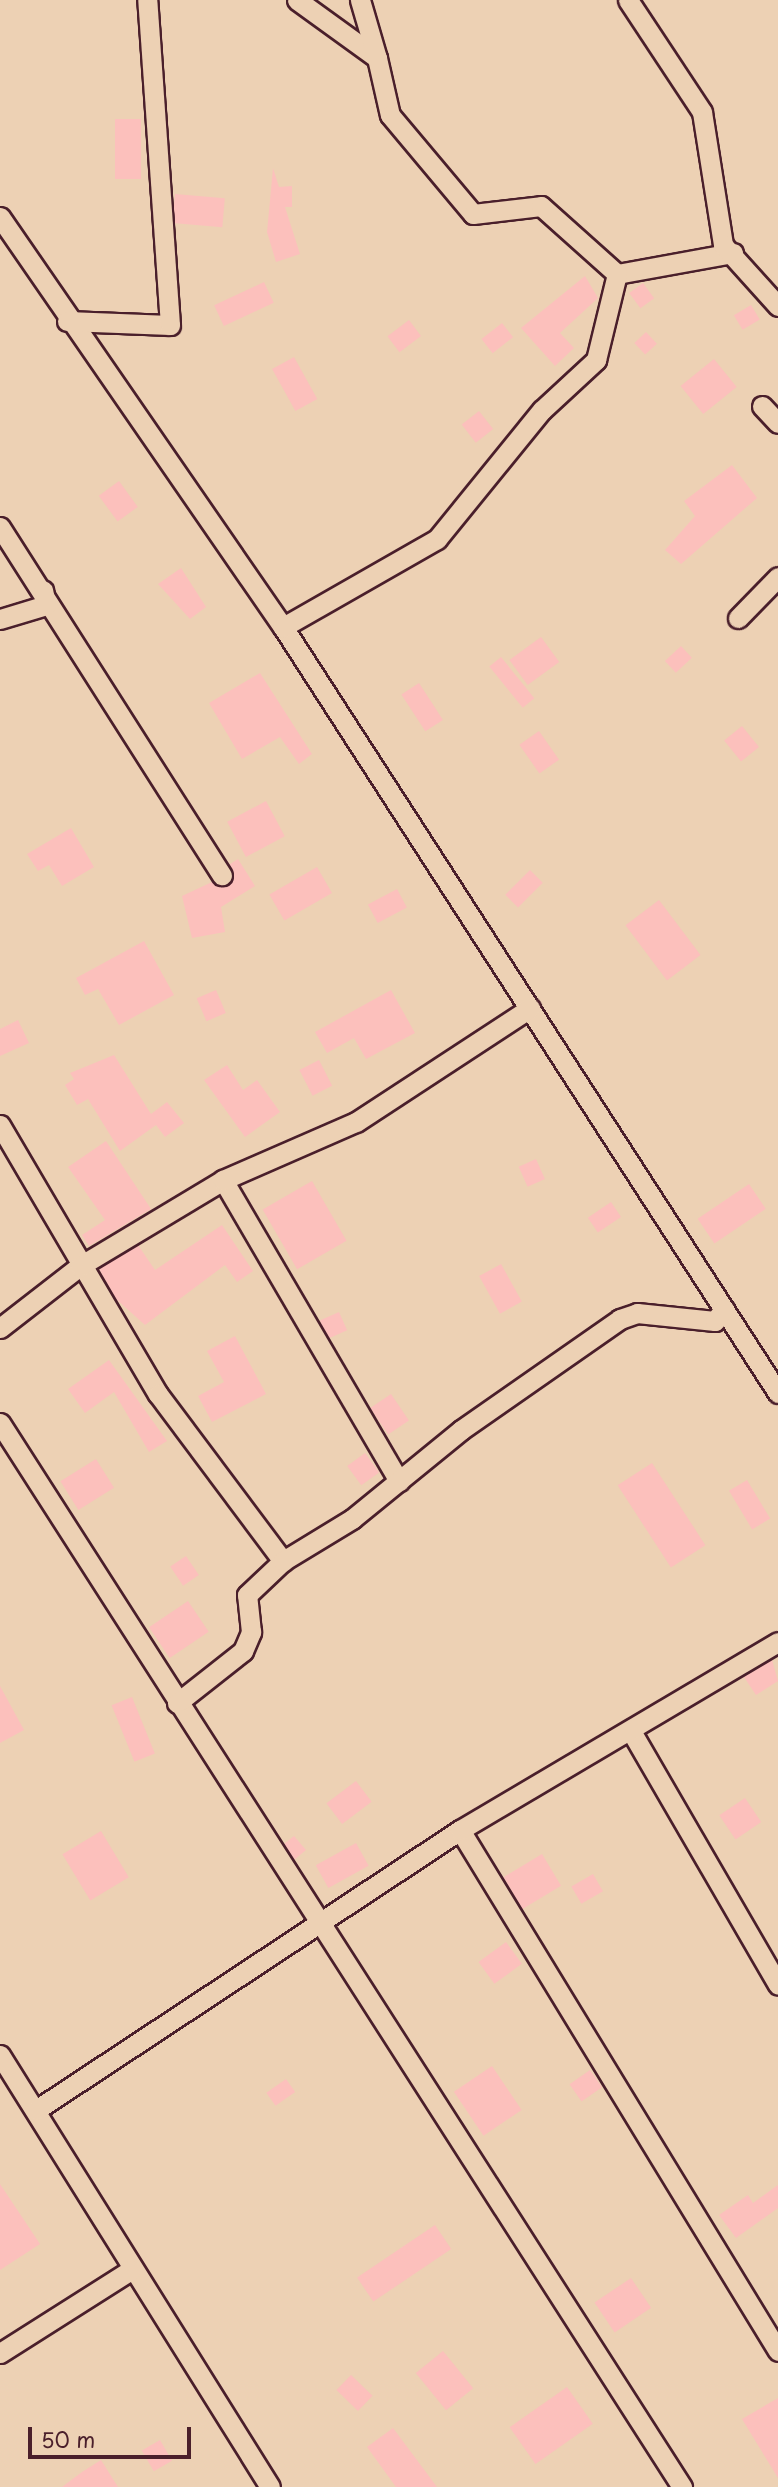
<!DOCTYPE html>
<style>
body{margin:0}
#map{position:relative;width:778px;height:2487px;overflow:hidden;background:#edd1b4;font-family:"Playpen Sans",sans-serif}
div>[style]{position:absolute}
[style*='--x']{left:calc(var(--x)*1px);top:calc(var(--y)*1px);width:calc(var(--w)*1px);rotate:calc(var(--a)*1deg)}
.building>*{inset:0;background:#fcc0bc;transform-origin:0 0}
.roads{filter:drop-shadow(2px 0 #4a1f2b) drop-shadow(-2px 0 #4a1f2b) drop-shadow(0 2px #4a1f2b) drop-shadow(0 -2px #4a1f2b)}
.minor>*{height:19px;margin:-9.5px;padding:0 9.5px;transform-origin:9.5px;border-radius:9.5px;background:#edd1b4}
span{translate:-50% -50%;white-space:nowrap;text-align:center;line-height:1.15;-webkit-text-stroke:6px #edd1b4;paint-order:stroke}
.scale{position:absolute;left:28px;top:2427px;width:163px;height:32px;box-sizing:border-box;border:4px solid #4a1f2b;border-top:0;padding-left:9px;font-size:21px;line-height:24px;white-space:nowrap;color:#4a1f2b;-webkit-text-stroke:5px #edd1b4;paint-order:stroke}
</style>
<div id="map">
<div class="building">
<i style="left:115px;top:119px;width:26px;height:60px"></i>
<i style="clip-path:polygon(273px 168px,279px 187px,292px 186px,292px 207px,285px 207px,300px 254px,276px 262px,267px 232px)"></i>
<i style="left:175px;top:194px;width:50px;height:29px;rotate:5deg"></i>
<i style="clip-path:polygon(585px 276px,598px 298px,560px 333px,574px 348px,555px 366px,521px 328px)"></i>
<i style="left:264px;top:282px;width:23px;height:55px;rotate:65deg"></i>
<i style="left:643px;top:283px;width:19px;height:17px;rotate:54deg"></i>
<i style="left:751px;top:305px;width:17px;height:20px;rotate:59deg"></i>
<i style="left:409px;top:320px;width:20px;height:27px;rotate:53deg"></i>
<i style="left:502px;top:323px;width:18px;height:26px;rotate:52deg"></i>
<i style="left:646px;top:332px;width:16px;height:16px;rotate:47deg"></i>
<i style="left:294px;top:357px;width:48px;height:25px;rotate:61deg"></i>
<i style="left:714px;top:359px;width:36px;height:43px;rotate:51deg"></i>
<i style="left:479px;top:411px;width:23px;height:22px;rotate:52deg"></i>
<i style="clip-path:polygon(732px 465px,757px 498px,681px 564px,665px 550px,695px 516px,684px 501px)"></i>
<i style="left:119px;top:481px;width:32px;height:25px;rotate:54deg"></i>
<i style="clip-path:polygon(181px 568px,206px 607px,190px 619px,158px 584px)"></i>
<i style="left:541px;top:637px;width:31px;height:39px;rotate:54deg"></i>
<i style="left:681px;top:646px;width:16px;height:22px;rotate:47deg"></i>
<i style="left:501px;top:657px;width:53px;height:15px;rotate:51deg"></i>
<i style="clip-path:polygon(260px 673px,312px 754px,299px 764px,280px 737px,242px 759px,209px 703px)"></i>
<i style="left:419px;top:683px;width:44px;height:21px;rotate:57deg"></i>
<i style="left:742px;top:726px;width:27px;height:23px;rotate:51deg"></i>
<i style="left:539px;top:731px;width:35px;height:24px;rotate:55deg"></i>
<i style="left:266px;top:801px;width:40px;height:44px;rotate:62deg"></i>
<i style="clip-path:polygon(71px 828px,94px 867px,62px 886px,49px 865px,38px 871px,27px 854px)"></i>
<i style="clip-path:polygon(238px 859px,255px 886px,221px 907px,225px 932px,192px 938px,182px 896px,212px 882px,229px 885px,230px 864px)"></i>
<i style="left:317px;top:867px;width:30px;height:55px;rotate:60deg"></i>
<i style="left:530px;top:870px;width:18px;height:35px;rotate:45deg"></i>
<i style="left:397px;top:889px;width:21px;height:33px;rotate:62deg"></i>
<i style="left:659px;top:900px;width:69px;height:42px;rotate:53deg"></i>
<i style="clip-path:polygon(144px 941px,174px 995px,119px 1025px,98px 989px,85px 995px,76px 978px)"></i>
<i style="left:216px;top:990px;width:25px;height:21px;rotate:67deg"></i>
<i style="clip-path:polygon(391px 990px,415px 1033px,366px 1059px,354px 1038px,327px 1053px,315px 1032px)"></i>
<i style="clip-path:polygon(18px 1020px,29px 1043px,0 1056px,0 1029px)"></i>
<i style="clip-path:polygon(114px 1055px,151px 1114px,167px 1102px,184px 1123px,165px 1137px,156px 1125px,120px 1151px,88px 1099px,77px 1105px,65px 1085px,74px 1079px,70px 1073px)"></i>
<i style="left:319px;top:1060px;width:29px;height:22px;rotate:63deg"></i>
<i style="clip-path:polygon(227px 1065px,243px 1090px,257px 1080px,280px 1112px,245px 1137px,204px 1080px)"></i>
<i style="clip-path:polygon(106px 1141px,151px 1209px,89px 1246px,82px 1235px,105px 1220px,68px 1167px)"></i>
<i style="left:536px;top:1159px;width:22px;height:19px;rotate:66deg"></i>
<i style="left:312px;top:1181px;width:69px;height:57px;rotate:60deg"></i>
<i style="left:749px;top:1184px;width:30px;height:62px;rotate:56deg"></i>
<i style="left:611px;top:1202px;width:18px;height:28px;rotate:56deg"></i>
<i style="clip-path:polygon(222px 1225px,253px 1271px,237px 1282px,225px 1265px,145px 1325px,116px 1299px,99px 1269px,138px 1245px,155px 1270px)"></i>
<i style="left:501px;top:1264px;width:43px;height:25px;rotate:61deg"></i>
<i style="left:339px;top:1312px;width:20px;height:21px;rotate:66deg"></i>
<i style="clip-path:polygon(235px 1336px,266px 1394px,212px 1422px,198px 1396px,224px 1382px,207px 1351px)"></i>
<i style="clip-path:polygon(109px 1360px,167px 1441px,149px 1452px,114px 1392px,85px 1413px,68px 1389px)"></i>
<i style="left:391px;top:1394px;width:32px;height:25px;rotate:56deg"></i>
<i style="left:365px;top:1453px;width:24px;height:22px;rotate:54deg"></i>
<i style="left:96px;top:1459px;width:34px;height:42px;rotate:58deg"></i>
<i style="left:652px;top:1463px;width:98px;height:41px;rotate:57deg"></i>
<i style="left:747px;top:1480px;width:45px;height:21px;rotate:59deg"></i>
<i style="left:186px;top:1556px;width:23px;height:19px;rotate:56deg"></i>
<i style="left:188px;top:1601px;width:37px;height:47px;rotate:56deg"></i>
<i style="clip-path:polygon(772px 1660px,778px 1681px,756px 1695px,744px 1677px)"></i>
<i style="clip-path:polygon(0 1686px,24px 1730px,0 1743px)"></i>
<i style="left:132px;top:1697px;width:61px;height:22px;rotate:68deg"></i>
<i style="left:356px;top:1781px;width:26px;height:37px;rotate:53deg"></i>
<i style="left:745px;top:1798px;width:29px;height:31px;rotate:56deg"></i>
<i style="left:101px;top:1831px;width:54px;height:45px;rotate:59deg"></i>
<i style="clip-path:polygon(294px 1836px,306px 1850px,294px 1860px,284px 1844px)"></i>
<i style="left:356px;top:1843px;width:26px;height:46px;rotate:61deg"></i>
<i style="left:542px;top:1854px;width:37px;height:45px;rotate:59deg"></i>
<i style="left:593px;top:1874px;width:20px;height:25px;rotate:60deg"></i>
<i style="left:506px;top:1942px;width:27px;height:34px;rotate:54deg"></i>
<i style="left:492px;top:2066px;width:53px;height:46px;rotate:56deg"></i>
<i style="left:590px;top:2070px;width:21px;height:25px;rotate:55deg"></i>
<i style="left:286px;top:2079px;width:16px;height:24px;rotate:55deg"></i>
<i style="clip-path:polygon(0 2184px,40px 2244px,0 2270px)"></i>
<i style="clip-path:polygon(778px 2185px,778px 2208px,736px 2238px,719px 2215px,748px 2195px,753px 2203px)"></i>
<i style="left:435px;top:2225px;width:29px;height:94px;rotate:56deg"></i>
<i style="left:631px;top:2278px;width:36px;height:44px;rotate:56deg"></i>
<i style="left:443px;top:2351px;width:48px;height:35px;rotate:51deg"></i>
<i style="left:351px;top:2375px;width:30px;height:21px;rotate:44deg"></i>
<i style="left:567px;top:2387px;width:45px;height:70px;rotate:55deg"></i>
<i style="clip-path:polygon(778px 2398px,778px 2478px,742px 2419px)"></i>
<i style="clip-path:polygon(393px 2428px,437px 2487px,396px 2487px,367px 2447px)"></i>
<i style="left:160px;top:2440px;width:24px;height:21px;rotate:60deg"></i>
<i style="clip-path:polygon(101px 2460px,118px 2487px,62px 2487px,82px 2472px)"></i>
</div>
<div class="roads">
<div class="minor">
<i style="--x:297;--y:0;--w:99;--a:35.9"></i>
<i style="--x:377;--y:58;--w:58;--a:77.2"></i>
<i style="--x:390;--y:115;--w:129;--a:50"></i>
<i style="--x:473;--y:214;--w:68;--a:-6.7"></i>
<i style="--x:541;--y:206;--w:102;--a:41.8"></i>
<i style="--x:617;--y:274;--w:118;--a:-10.3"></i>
<i style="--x:360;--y:0;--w:60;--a:73.7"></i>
<i style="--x:628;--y:0;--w:134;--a:56.5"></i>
<i style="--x:702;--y:112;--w:135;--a:81"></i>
<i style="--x:723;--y:245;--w:82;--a:48"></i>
<i style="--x:0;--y:217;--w:498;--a:55.4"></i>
<i style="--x:283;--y:627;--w:912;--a:57.13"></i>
<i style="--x:67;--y:321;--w:103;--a:2.2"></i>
<i style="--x:170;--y:325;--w:326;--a:-94"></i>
<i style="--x:762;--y:406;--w:23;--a:47"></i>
<i style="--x:0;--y:527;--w:413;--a:57.5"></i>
<i style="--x:738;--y:618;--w:57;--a:-45.7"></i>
<i style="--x:0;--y:619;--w:48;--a:-16.9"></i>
<i style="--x:46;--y:605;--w:15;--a:-101"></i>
<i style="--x:283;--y:627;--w:177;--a:-29.7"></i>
<i style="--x:437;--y:539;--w:166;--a:-50.9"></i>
<i style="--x:542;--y:410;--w:74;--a:-42.8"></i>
<i style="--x:596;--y:360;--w:89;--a:-76.3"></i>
<i style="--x:0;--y:1125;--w:312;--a:59.6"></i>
<i style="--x:158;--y:1394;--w:209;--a:53.2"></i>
<i style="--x:223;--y:1180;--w:349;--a:59.7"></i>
<i style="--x:0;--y:1328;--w:101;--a:-37.8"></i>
<i style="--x:80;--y:1266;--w:167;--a:-31"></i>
<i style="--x:223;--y:1180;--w:145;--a:-23.6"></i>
<i style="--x:356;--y:1122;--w:208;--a:-33.2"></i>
<i style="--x:0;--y:1423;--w:1264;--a:57.34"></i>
<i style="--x:177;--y:1703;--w:84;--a:-38.2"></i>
<i style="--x:243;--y:1651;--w:21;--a:-67"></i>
<i style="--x:251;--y:1632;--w:37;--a:-96"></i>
<i style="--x:247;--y:1595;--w:50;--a:-43.4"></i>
<i style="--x:283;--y:1561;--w:81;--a:-31.3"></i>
<i style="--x:352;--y:1519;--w:141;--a:-39.2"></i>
<i style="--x:461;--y:1430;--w:194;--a:-34.9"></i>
<i style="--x:620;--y:1319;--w:18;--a:-19"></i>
<i style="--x:637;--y:1313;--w:78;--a:5.9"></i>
<i style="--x:715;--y:1321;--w:15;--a:-53"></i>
<i style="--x:631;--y:1731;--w:293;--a:59.9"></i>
<i style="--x:460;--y:1830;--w:610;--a:58.6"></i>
<i style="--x:0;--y:2055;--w:509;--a:57.99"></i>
<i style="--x:36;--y:2110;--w:508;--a:-33.44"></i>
<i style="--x:460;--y:1830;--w:369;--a:-30.6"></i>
<i style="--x:0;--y:2353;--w:155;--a:-32.4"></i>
</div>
</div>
<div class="scale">50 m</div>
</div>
